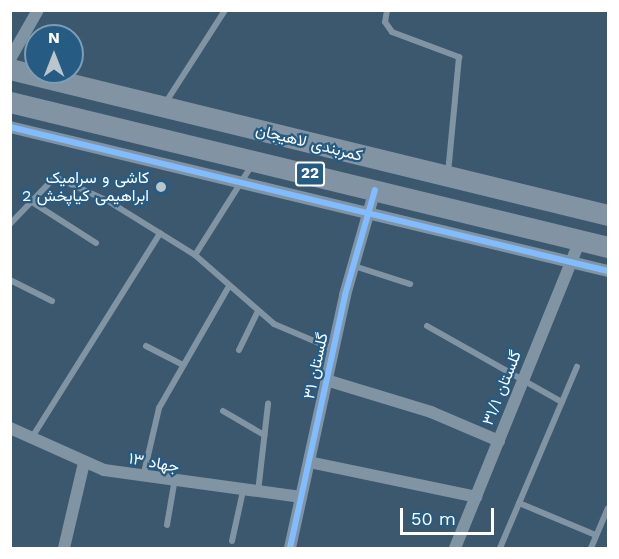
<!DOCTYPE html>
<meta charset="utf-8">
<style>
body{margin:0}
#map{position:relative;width:619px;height:559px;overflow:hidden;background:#3b586e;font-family:"Work Sans",Vazirmatn,sans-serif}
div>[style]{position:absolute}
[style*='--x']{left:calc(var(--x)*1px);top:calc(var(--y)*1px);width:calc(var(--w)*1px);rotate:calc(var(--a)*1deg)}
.lane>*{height:6px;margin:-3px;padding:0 3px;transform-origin:3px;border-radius:3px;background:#8194a4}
.street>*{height:12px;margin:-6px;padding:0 6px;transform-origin:6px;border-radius:6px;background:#8194a4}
.highway>*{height:21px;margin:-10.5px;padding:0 10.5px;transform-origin:10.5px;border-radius:10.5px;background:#8294a4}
.cycleway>*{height:6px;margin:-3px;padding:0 3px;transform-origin:3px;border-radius:3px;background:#80bcff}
.dots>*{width:16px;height:16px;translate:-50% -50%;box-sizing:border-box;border:3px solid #265c83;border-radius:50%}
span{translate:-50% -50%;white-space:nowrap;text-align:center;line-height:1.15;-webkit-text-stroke:4.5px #265c83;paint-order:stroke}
.shield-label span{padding:2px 4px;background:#265c83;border:2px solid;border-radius:4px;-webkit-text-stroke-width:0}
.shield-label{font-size:15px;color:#fff;font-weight:700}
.street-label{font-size:16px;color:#fff}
.poi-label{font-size:16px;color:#fff}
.right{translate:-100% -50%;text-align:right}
.frame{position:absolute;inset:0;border:12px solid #fff;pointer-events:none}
.north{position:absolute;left:24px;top:24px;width:60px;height:60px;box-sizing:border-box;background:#265c83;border:2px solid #7d9db5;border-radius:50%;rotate:0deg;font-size:16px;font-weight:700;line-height:24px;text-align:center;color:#fff}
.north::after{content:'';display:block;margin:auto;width:21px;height:27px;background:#bac5cc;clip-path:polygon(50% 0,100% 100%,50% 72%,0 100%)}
.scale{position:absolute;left:400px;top:508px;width:94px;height:27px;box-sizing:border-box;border:3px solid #fff;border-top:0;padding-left:8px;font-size:18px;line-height:21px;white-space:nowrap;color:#fff;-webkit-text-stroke:4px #265c83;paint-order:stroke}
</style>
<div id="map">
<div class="lane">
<i style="--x:387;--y:10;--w:12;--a:99"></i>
<i style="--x:385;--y:22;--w:12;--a:55"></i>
<i style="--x:392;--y:32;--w:72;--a:20.5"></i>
<i style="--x:459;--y:57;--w:117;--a:95.4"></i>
<i style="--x:166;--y:102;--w:109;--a:-57.3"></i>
<i style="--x:32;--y:202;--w:76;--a:32.6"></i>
<i style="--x:10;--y:224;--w:65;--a:-46.2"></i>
<i style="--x:55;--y:177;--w:58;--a:24.4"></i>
<i style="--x:108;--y:201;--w:102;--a:31.8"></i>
<i style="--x:195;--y:255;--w:105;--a:41.1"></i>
<i style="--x:274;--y:324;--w:64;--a:23"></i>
<i style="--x:195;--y:255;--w:107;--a:-57.7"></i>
<i style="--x:354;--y:266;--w:59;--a:17.8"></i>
<i style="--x:10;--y:280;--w:47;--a:26.6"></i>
<i style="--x:427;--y:326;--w:155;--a:29.4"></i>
<i style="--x:146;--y:346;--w:42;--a:27.2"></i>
<i style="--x:239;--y:350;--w:43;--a:-64"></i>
<i style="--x:223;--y:411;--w:48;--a:30.3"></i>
<i style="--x:31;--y:439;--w:243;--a:-57.9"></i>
<i style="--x:143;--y:477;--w:71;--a:-76.9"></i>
<i style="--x:159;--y:408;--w:138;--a:-60.1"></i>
<i style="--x:258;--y:492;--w:89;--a:-83.5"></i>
<i style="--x:519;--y:503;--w:83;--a:22.6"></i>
<i style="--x:167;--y:525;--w:42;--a:-80.3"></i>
<i style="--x:232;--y:541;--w:51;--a:-77.6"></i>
<i style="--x:500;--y:548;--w:197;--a:-67"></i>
<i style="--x:591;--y:548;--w:43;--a:-67"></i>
</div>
<div class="street">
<i style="--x:10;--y:59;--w:56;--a:-60.3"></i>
<i style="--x:10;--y:127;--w:615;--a:13.54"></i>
<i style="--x:326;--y:380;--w:110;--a:16.9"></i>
<i style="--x:431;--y:412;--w:74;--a:23.1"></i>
<i style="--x:10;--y:428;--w:103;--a:24.1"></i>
<i style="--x:104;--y:470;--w:199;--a:7.8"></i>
<i style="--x:309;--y:462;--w:171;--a:11.8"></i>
<i style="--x:64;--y:548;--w:87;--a:-76.8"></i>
<i style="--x:290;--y:548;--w:259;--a:-77.7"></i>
<i style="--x:345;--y:295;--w:109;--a:-74.1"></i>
<i style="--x:455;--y:548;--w:332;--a:-67.9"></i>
</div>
<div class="highway">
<i style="--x:10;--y:69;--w:616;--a:13.72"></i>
<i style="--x:10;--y:102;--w:615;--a:13.63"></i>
</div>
<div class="cycleway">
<i style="--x:10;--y:127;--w:615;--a:13.54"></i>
<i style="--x:290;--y:548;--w:259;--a:-77.7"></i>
<i style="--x:345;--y:295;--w:109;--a:-74.1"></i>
</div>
<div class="dots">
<i style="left:161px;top:187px;background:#bac5cc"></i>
</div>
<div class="shield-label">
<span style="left:310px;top:174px">22</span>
</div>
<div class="street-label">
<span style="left:309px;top:143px;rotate:14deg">کمربندی لاهیجان</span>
<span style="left:316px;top:366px;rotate:-78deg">گلستان ۳۱</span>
<span style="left:502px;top:388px;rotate:-68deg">گلستان ۳۱/۱</span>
<span style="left:154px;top:463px;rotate:10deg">جهاد ۱۳</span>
</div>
<div class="poi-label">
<span class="right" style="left:149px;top:187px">کاشی و سرامیک<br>ابراهيمی کیاپخش 2</span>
</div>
<div class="frame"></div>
<div class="north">N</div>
<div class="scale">50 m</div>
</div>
